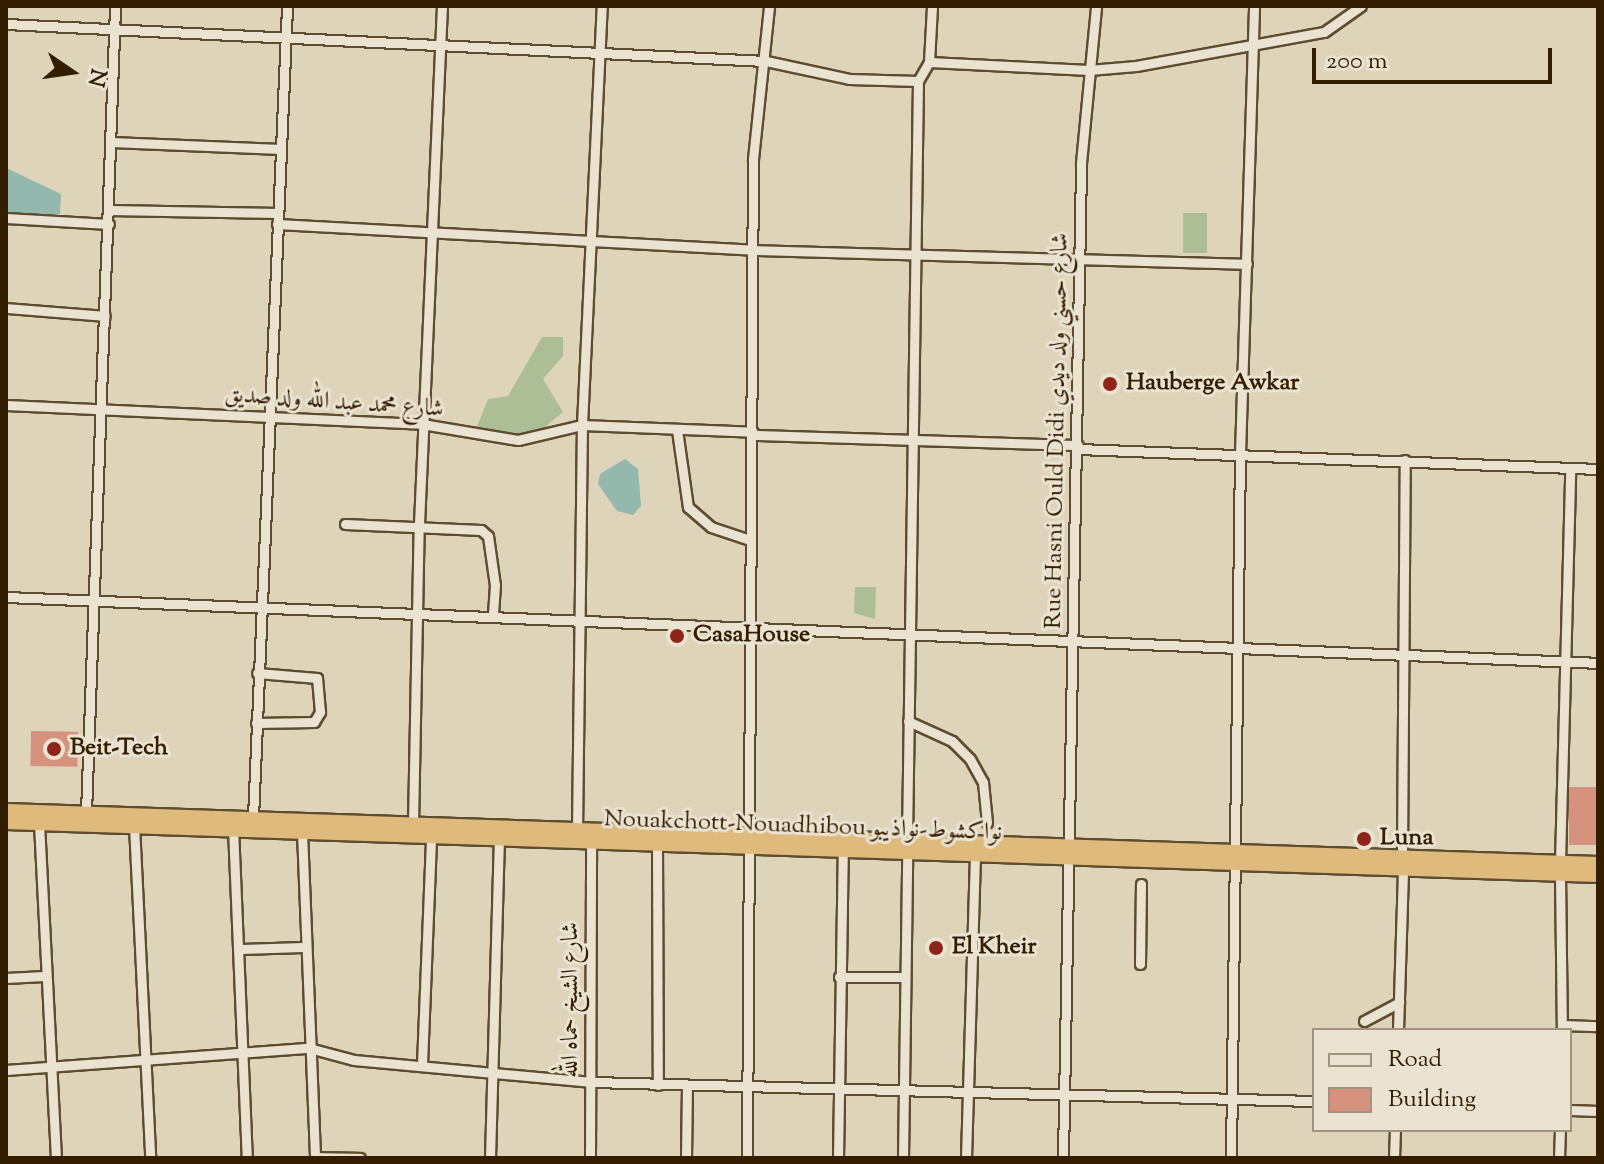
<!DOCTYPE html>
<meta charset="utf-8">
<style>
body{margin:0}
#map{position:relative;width:1604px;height:1164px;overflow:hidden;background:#ded4ba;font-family:"Sorts Mill Goudy",Amiri,serif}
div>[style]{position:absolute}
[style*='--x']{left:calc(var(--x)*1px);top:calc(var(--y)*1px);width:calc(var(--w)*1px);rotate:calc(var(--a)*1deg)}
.green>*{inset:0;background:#abbe95;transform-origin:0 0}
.water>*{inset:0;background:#93b8ae}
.building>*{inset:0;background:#d6927d;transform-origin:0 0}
.roads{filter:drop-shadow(2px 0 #5e4c2e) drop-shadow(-2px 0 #5e4c2e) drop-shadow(0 2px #5e4c2e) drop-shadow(0 -2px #5e4c2e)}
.minor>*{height:9px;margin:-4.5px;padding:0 4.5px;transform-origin:4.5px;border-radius:4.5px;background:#eae3d2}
.highway>*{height:14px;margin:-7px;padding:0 7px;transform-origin:7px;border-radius:7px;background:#dfba7d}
.dots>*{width:22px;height:22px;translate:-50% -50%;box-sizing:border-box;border:4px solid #eae3d2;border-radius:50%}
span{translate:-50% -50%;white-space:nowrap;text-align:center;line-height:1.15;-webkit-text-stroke:6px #eae3d2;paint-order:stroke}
.poi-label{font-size:24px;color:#341e00;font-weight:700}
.left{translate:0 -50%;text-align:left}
.street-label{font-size:24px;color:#341e00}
.frame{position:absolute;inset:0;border:8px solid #341e00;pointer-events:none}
.legend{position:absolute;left:1312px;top:1028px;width:260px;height:104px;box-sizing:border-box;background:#eae3d2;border:2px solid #a1947e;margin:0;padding:10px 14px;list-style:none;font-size:24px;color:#341e00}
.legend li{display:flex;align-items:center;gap:16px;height:40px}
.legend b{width:40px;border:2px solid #a1947e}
.north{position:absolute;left:32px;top:32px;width:80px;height:80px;-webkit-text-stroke:6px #eae3d2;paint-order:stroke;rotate:103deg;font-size:22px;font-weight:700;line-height:32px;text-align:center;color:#341e00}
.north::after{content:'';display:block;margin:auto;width:28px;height:36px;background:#341e00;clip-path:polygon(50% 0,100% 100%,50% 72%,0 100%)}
.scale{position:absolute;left:1312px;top:48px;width:240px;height:36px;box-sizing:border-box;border:4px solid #341e00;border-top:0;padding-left:10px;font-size:24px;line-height:28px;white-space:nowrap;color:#341e00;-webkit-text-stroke:6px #eae3d2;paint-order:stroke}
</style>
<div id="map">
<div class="green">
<i style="left:1183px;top:213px;width:24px;height:40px"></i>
<i style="clip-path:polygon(542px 337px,563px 337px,563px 356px,543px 379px,563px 412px,539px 432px,517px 438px,476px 429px,488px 399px,508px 396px)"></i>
<i style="clip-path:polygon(855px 587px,876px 587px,875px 619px,854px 613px)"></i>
</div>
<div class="water">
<i style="clip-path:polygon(6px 168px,61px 194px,60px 214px,6px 215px)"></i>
<i style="clip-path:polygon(625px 459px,638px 469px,641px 506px,633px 515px,617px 511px,598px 484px,600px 474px)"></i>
</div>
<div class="building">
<i style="left:31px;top:731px;width:47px;height:35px;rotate:1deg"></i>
<i style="left:1569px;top:787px;width:29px;height:58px"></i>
</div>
<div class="roads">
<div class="minor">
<i style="--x:6;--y:24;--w:761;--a:2.79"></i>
<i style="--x:766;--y:61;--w:85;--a:12.2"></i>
<i style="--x:849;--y:79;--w:69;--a:1.7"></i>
<i style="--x:929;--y:62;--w:160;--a:2.9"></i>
<i style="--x:1089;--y:70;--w:47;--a:-4.9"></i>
<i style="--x:1136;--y:66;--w:191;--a:-10.3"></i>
<i style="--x:1324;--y:32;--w:45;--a:-35.1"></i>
<i style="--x:111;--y:142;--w:170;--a:2.4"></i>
<i style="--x:109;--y:210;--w:169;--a:1"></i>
<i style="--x:6;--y:218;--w:103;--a:3.3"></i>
<i style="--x:277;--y:224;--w:477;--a:3.1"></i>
<i style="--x:753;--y:250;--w:494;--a:1.6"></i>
<i style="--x:6;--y:308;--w:99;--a:4.6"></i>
<i style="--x:6;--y:405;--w:416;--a:2.6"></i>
<i style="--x:422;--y:424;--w:97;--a:9.5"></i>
<i style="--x:518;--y:440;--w:66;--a:-13.2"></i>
<i style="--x:582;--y:425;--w:171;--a:2.3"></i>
<i style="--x:677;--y:430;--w:78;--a:81.9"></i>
<i style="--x:688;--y:507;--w:30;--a:41"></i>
<i style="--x:711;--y:527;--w:41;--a:18.4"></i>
<i style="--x:754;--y:435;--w:324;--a:1.8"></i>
<i style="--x:1078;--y:449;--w:520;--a:2.2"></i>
<i style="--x:345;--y:524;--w:136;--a:2.5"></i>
<i style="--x:481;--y:530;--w:9;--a:41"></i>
<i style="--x:488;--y:536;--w:49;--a:81.9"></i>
<i style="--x:495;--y:585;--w:28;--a:94"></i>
<i style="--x:6;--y:597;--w:1593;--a:2.37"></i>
<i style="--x:908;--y:721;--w:48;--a:24.4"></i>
<i style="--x:952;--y:741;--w:25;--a:45"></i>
<i style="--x:970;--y:759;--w:26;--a:61"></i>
<i style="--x:983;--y:782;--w:41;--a:84.4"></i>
<i style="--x:256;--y:723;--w:58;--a:-1"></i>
<i style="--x:314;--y:722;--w:12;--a:-59"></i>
<i style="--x:320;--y:712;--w:34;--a:-95"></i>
<i style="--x:317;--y:678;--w:60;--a:-175.2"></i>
<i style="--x:86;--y:813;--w:808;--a:-87.94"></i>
<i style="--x:253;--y:818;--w:813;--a:-87.6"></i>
<i style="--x:39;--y:823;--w:335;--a:87.1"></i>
<i style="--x:413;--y:824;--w:300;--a:-88.9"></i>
<i style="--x:419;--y:524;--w:519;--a:-87.46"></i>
<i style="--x:134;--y:825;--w:333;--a:87.2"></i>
<i style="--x:233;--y:828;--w:330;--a:87.6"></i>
<i style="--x:577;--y:831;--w:406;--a:-89.3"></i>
<i style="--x:582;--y:425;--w:419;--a:-87.3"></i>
<i style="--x:302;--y:832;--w:326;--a:87.7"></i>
<i style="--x:907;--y:840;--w:759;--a:-89.17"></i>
<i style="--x:918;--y:81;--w:22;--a:-60"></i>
<i style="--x:929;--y:62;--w:56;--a:-86.9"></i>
<i style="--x:657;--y:844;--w:241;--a:89.8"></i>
<i style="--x:1402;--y:857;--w:397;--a:-89.6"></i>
<i style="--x:1560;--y:862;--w:394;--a:-88.5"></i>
<i style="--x:1560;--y:874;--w:156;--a:89.3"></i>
<i style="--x:238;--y:949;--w:68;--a:-1.7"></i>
<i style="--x:1140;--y:964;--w:80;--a:-89.3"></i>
<i style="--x:839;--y:977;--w:66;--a:0"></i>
<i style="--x:6;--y:978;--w:38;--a:-3"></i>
<i style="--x:1364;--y:1021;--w:40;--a:-28"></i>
<i style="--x:1563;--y:1025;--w:35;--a:2"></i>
<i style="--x:1398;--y:1030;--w:161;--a:-88.2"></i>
<i style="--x:422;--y:1064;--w:228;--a:-87.7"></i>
<i style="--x:6;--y:1070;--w:304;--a:-4.2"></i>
<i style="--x:309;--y:1048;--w:47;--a:14.9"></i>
<i style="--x:354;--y:1060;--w:239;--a:5.3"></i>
<i style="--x:592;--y:1082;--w:722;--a:1.51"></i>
<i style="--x:1570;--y:1110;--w:28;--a:2"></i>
<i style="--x:315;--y:1157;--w:45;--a:1.3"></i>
<i style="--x:490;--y:1158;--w:320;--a:-88.4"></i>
<i style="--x:590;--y:1158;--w:316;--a:-89.8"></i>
<i style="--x:686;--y:1158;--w:73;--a:-89.2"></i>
<i style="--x:747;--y:1158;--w:999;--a:-89.66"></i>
<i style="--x:753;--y:159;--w:154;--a:-84"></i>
<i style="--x:838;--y:1158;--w:305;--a:-89.1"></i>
<i style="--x:903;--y:1158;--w:305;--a:-89.2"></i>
<i style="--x:966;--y:1158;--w:303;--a:-88.3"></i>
<i style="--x:1063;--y:1158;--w:995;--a:-88.96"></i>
<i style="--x:1081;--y:163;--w:158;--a:-84.5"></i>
<i style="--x:1231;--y:1158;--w:704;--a:-89.27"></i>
<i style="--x:1240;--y:454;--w:448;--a:-88.2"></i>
<i style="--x:1394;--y:1158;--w:28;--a:-88"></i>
<i style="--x:1559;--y:1158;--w:28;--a:-88"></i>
</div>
<div class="highway">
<i style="--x:6;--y:811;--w:1593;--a:1.91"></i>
<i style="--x:6;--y:822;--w:1593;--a:1.91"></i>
</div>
</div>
<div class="dots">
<i style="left:1110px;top:384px;background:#8f2418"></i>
<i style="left:677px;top:636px;background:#8f2418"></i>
<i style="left:54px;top:749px;background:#8f2418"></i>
<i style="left:1364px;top:839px;background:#8f2418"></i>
<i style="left:936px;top:948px;background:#8f2418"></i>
</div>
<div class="poi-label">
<span class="left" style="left:1126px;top:384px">Hauberge Awkar</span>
<span class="left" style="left:693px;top:636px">CasaHouse</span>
<span class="left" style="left:70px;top:749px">Beit-Tech</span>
<span class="left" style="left:1380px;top:839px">Luna</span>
<span class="left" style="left:952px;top:948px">El Kheir</span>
</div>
<div class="street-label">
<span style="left:334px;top:403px;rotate:4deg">شارع محمد عبد الله ولد صديق</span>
<span style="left:1058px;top:431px;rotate:-89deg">Rue Hasni Ould Didi شارع حسني ولد ديدي</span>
<span style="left:803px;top:827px;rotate:2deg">Nouakchott-Nouadhibou نواكشوط-نواذيبو</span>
<span style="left:572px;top:1000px;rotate:-90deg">شارع الشيخ حماه الله</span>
</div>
<div class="frame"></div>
<ul class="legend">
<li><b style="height:10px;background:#eae3d2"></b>Road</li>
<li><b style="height:22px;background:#d6927d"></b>Building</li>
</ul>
<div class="north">N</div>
<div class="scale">200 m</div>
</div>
